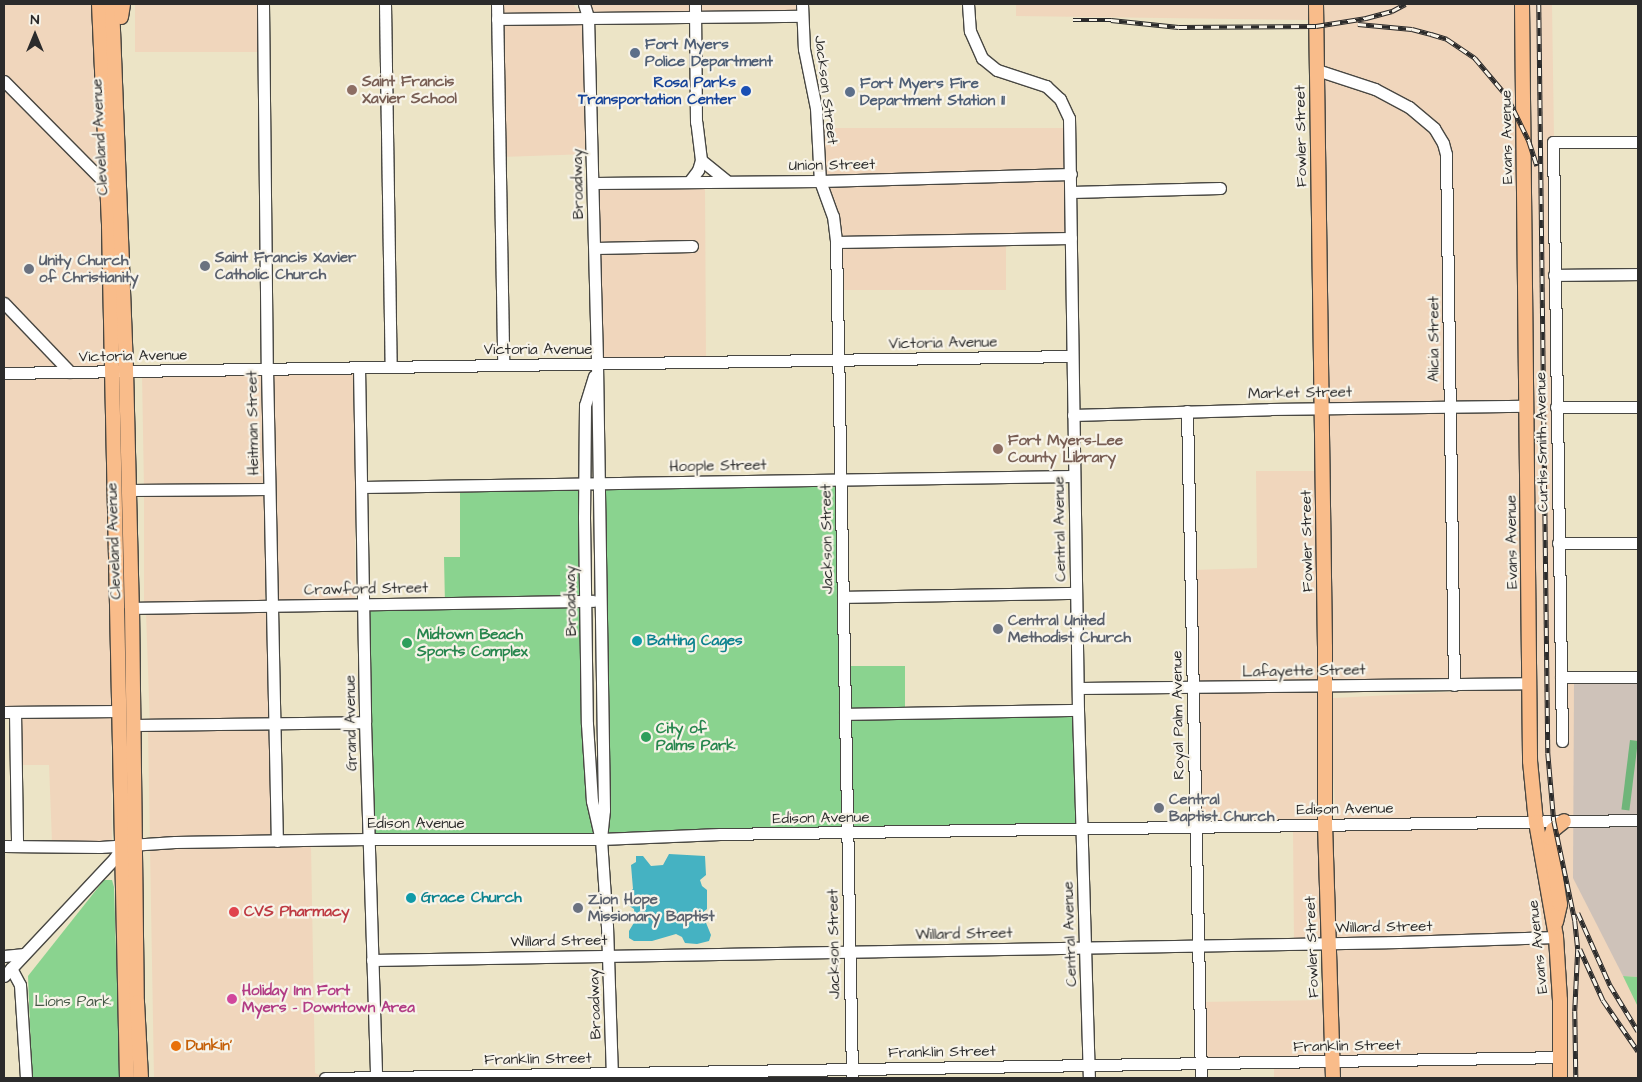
<!DOCTYPE html>
<style>
body{margin:0}
#map{position:relative;width:1642px;height:1082px;overflow:hidden;background:#ece4c6;font-family:"Architects Daughter",sans-serif}
div>[style]{position:absolute}
[style*='--x']{left:calc(var(--x)*1px);top:calc(var(--y)*1px);width:calc(var(--w)*1px);rotate:calc(var(--a)*1deg)}
.built>*{inset:0;background:#f0d6bc;transform-origin:0 0}
.industrial>*{inset:0;background:#cec2b9}
.green>*{inset:0;background:#8ad38f;transform-origin:0 0}
.forest>*{inset:0;background:#6fb57a;transform-origin:0 0}
.water>*{inset:0;background:#45b2c2}
.roads{filter:drop-shadow(1px 0 #484742) drop-shadow(-1px 0 #484742) drop-shadow(0 1px #484742) drop-shadow(0 -1px #484742)}
.minor>*{height:11px;margin:-5.5px;padding:0 5.5px;transform-origin:5.5px;border-radius:5.5px;background:#fff}
.major>*{height:14px;margin:-7px;padding:0 7px;transform-origin:7px;border-radius:7px;background:#f9bc8a}
.rail>*{height:4.5px;margin-top:-2.25px;transform-origin:0;background:repeating-linear-gradient(90deg,#f7f3e8 0 8px,#2b2b2b 0 16px);box-sizing:border-box;border-block:1px solid #2b2b2b}
.dots>*{width:14px;height:14px;translate:-50% -50%;box-sizing:border-box;border:2px solid #f7f3e8;border-radius:50%}
span{translate:-50% -50%;white-space:nowrap;text-align:center;line-height:1.15;-webkit-text-stroke:4.5px #f7f3e8;paint-order:stroke}
.service-label{font-size:15px;color:#4e5e75;font-weight:700}
.left{translate:0 -50%;text-align:left}
.education-label{font-size:15px;color:#785e54;font-weight:700}
.transit-label{font-size:15px;color:#164399;font-weight:700}
.right{translate:-100% -50%;text-align:right}
.street-label{font-size:15px;color:#2b2b2b}
.worship-label{font-size:15px;color:#5b616d;font-weight:700}
.leisure-label{font-size:15px;color:#27864d;font-weight:700}
.culture-label{font-size:15px;color:#0d838f;font-weight:700}
.health-label{font-size:15px;color:#be3a42;font-weight:700}
.hotel-label{font-size:15px;color:#b23c85;font-weight:700}
.park-label{font-size:15px;color:#435544}
.food-label{font-size:15px;color:#c56008;font-weight:700}
.frame{position:absolute;inset:0;border:5px solid #2b2b2b;pointer-events:none}
.north{position:absolute;left:10px;top:10px;width:50px;height:50px;-webkit-text-stroke:4px #f7f3e8;paint-order:stroke;rotate:0deg;font-size:14px;font-weight:700;line-height:20px;text-align:center;color:#2b2b2b}
.north::after{content:'';display:block;margin:auto;width:18px;height:22px;background:#2b2b2b;clip-path:polygon(50% 0,100% 100%,50% 72%,0 100%)}
</style>
<div id="map">
<div class="built">
<i style="clip-path:polygon(4px 4px,94px 4px,99px 172px,4px 75px)"></i>
<i style="left:135px;top:4px;width:124px;height:48px"></i>
<i style="clip-path:polygon(501px 4px,573px 4px,580px 13px,501px 15px)"></i>
<i style="left:589px;top:4px;width:102px;height:9px"></i>
<i style="left:699px;top:4px;width:99px;height:8px"></i>
<i style="clip-path:polygon(1016px 4px,1312px 4px,1312px 20px,1016px 16px)"></i>
<i style="clip-path:polygon(1320px 4px,1517px 4px,1523px 402px,1453px 403px,1451px 217px,1437px 124px,1421px 110px,1376px 85px,1321px 66px)"></i>
<i style="clip-path:polygon(1526px 4px,1552px 4px,1562px 677px,1638px 678px,1638px 737px,1626px 812px,1539px 817px,1534px 761px)"></i>
<i style="left:584px;top:22px;width:132px;height:83px;rotate:88deg"></i>
<i style="clip-path:polygon(1321px 75px,1373px 93px,1407px 111px,1436px 137px,1442px 155px,1445px 403px,1325px 404px)"></i>
<i style="clip-path:polygon(4px 88px,100px 184px,104px 366px,72px 368px,4px 297px)"></i>
<i style="clip-path:polygon(822px 128px,1066px 128px,1066px 169px,824px 176px)"></i>
<i style="clip-path:polygon(1067px 179px,1067px 234px,843px 237px,840px 220px,826px 185px)"></i>
<i style="clip-path:polygon(687px 186px,689px 188px,705px 186px,706px 358px,601px 360px,598px 188px)"></i>
<i style="left:1006px;top:244px;width:46px;height:163px;rotate:90deg"></i>
<i style="clip-path:polygon(4px 309px,60px 368px,4px 369px)"></i>
<i style="left:271px;top:372px;width:84px;height:229px"></i>
<i style="left:263px;top:373px;width:112px;height:121px;rotate:89deg"></i>
<i style="clip-path:polygon(105px 375px,110px 540px,111px 707px,4px 708px,4px 378px,70px 379px)"></i>
<i style="left:1523px;top:411px;width:267px;height:70px;rotate:90deg"></i>
<i style="left:1445px;top:412px;width:268px;height:119px;rotate:89deg"></i>
<i style="clip-path:polygon(1256px 471px,1318px 471px,1321px 681px,1196px 683px,1193px 570px,1257px 568px)"></i>
<i style="left:144px;top:494px;width:121px;height:109px"></i>
<i style="left:267px;top:610px;width:109px;height:121px;rotate:88deg"></i>
<i style="left:1525px;top:688px;width:129px;height:196px;rotate:87deg"></i>
<i style="left:1321px;top:690px;width:130px;height:125px;rotate:90deg"></i>
<i style="clip-path:polygon(111px 716px,112px 841px,52px 842px,49px 765px,20px 765px,19px 717px)"></i>
<i style="left:271px;top:728px;width:108px;height:123px;rotate:89deg"></i>
<i style="clip-path:polygon(1638px 824px,1638px 1078px,1564px 1078px,1556px 833px,1565px 825px)"></i>
<i style="clip-path:polygon(1532px 826px,1551px 934px,1556px 1078px,1337px 1078px,1329px 829px)"></i>
<i style="clip-path:polygon(1321px 829px,1329px 1078px,1274px 1078px,1274px 1065px,1204px 1064px,1202px 1002px,1324px 1000px,1323px 944px,1294px 944px,1293px 830px)"></i>
<i style="clip-path:polygon(311px 845px,315px 1073px,326px 1078px,154px 1078px,150px 848px)"></i>
</div>
<div class="industrial">
<i style="clip-path:polygon(1574px 682px,1638px 684px,1638px 977px,1623px 976px,1573px 878px)"></i>
</div>
<div class="green">
<i style="left:838px;top:481px;width:349px;height:238px;rotate:89deg"></i>
<i style="clip-path:polygon(582px 485px,598px 837px,370px 836px,365px 606px,445px 605px,444px 557px,460px 557px,460px 486px)"></i>
<i style="left:905px;top:666px;width:44px;height:59px;rotate:90deg"></i>
<i style="left:1076px;top:711px;width:116px;height:230px;rotate:88deg"></i>
<i style="clip-path:polygon(104px 880px,112px 880px,114px 887px,120px 1078px,32px 1078px,28px 976px)"></i>
<i style="clip-path:polygon(1623px 976px,1638px 977px,1638px 1007px)"></i>
</div>
<div class="forest">
<i style="left:1630px;top:740px;width:8px;height:70px;rotate:7deg"></i>
</div>
<div class="water">
<i style="clip-path:polygon(669px 854px,705px 856px,706px 875px,700px 880px,702px 886px,707px 890px,707px 909px,702px 913px,711px 935px,709px 941px,697px 944px,685px 943px,682px 937px,676px 934px,652px 941px,634px 941px,629px 938px,629px 931px,635px 921px,634px 909px,628px 905px,628px 893px,633px 889px,631px 865px,636px 862px,636px 856px,643px 856px,651px 866px,663px 865px)"></i>
</div>
<div class="roads">
<div class="minor">
<i style="--x:263;--y:4;--w:364;--a:89.4"></i>
<i style="--x:267;--y:368;--w:473;--a:88.8"></i>
<i style="--x:385;--y:4;--w:362;--a:89.1"></i>
<i style="--x:497;--y:4;--w:361;--a:89"></i>
<i style="--x:584;--y:4;--w:14;--a:73"></i>
<i style="--x:588;--y:17;--w:347;--a:88.5"></i>
<i style="--x:597;--y:364;--w:446;--a:89.1"></i>
<i style="--x:604;--y:810;--w:29;--a:96"></i>
<i style="--x:802;--y:4;--w:45;--a:87.5"></i>
<i style="--x:804;--y:49;--w:60;--a:78.5"></i>
<i style="--x:816;--y:108;--w:73;--a:86.9"></i>
<i style="--x:820;--y:181;--w:37;--a:70"></i>
<i style="--x:833;--y:216;--w:26;--a:83"></i>
<i style="--x:836;--y:242;--w:836;--a:88.9"></i>
<i style="--x:968;--y:4;--w:27;--a:86"></i>
<i style="--x:970;--y:31;--w:30;--a:66"></i>
<i style="--x:982;--y:58;--w:19;--a:39"></i>
<i style="--x:997;--y:70;--w:52;--a:18.1"></i>
<i style="--x:1046;--y:86;--w:19;--a:43"></i>
<i style="--x:1060;--y:99;--w:21;--a:65"></i>
<i style="--x:1069;--y:118;--w:592;--a:89.13"></i>
<i style="--x:1078;--y:710;--w:368;--a:88.3"></i>
<i style="--x:497;--y:19;--w:305;--a:-0.6"></i>
<i style="--x:1317;--y:70;--w:61;--a:18.1"></i>
<i style="--x:1375;--y:89;--w:38;--a:28"></i>
<i style="--x:1409;--y:107;--w:33;--a:40"></i>
<i style="--x:1434;--y:128;--w:17;--a:59"></i>
<i style="--x:1443;--y:143;--w:11;--a:75"></i>
<i style="--x:1446;--y:154;--w:531;--a:89.14"></i>
<i style="--x:4;--y:81;--w:148;--a:45.3"></i>
<i style="--x:701;--y:160;--w:33;--a:39"></i>
<i style="--x:689;--y:182;--w:15;--a:-53"></i>
<i style="--x:698;--y:170;--w:10;--a:-73"></i>
<i style="--x:701;--y:160;--w:38;--a:-97"></i>
<i style="--x:696;--y:122;--w:118;--a:-90.5"></i>
<i style="--x:594;--y:183;--w:226;--a:-0.5"></i>
<i style="--x:820;--y:181;--w:251;--a:-1.6"></i>
<i style="--x:1071;--y:192;--w:149;--a:-1.5"></i>
<i style="--x:836;--y:242;--w:235;--a:-1"></i>
<i style="--x:595;--y:248;--w:97;--a:-1.2"></i>
<i style="--x:1554;--y:275;--w:84;--a:-0.7"></i>
<i style="--x:4;--y:303;--w:95;--a:46.3"></i>
<i style="--x:359;--y:367;--w:355;--a:89"></i>
<i style="--x:365;--y:722;--w:356;--a:88.2"></i>
<i style="--x:4;--y:373;--w:1068;--a:-0.91"></i>
<i style="--x:594;--y:376;--w:30;--a:107"></i>
<i style="--x:585;--y:405;--w:112;--a:90.5"></i>
<i style="--x:584;--y:517;--w:207;--a:89.2"></i>
<i style="--x:587;--y:724;--w:77;--a:86.3"></i>
<i style="--x:592;--y:801;--w:39;--a:77"></i>
<i style="--x:601;--y:839;--w:87;--a:86.1"></i>
<i style="--x:607;--y:926;--w:152;--a:88.1"></i>
<i style="--x:1556;--y:407;--w:82;--a:0"></i>
<i style="--x:1187;--y:411;--w:667;--a:88.8"></i>
<i style="--x:1073;--y:415;--w:197;--a:-1.7"></i>
<i style="--x:1270;--y:409;--w:257;--a:-0.7"></i>
<i style="--x:362;--y:487;--w:712;--a:-0.89"></i>
<i style="--x:129;--y:490;--w:140;--a:-0.4"></i>
<i style="--x:1558;--y:543;--w:80;--a:0"></i>
<i style="--x:843;--y:597;--w:233;--a:-1"></i>
<i style="--x:132;--y:608;--w:461;--a:-0.9"></i>
<i style="--x:1561;--y:677;--w:77;--a:0"></i>
<i style="--x:1079;--y:688;--w:450;--a:-0.6"></i>
<i style="--x:4;--y:712;--w:116;--a:-0.5"></i>
<i style="--x:15;--y:712;--w:134;--a:89.1"></i>
<i style="--x:845;--y:714;--w:233;--a:-1"></i>
<i style="--x:134;--y:725;--w:231;--a:-0.7"></i>
<i style="--x:1562;--y:741;--w:599;--a:-90.86"></i>
<i style="--x:1553;--y:142;--w:85;--a:0"></i>
<i style="--x:4;--y:846;--w:96;--a:0.6"></i>
<i style="--x:100;--y:847;--w:75;--a:-3.8"></i>
<i style="--x:175;--y:842;--w:193;--a:-0.9"></i>
<i style="--x:368;--y:839;--w:233;--a:0"></i>
<i style="--x:601;--y:839;--w:119;--a:-2.4"></i>
<i style="--x:720;--y:834;--w:918;--a:-0.87"></i>
<i style="--x:4;--y:956;--w:18;--a:-6"></i>
<i style="--x:372;--y:960;--w:1027;--a:-1"></i>
<i style="--x:1399;--y:942;--w:157;--a:-1.8"></i>
<i style="--x:11;--y:968;--w:19;--a:62"></i>
<i style="--x:20;--y:985;--w:93;--a:86.3"></i>
<i style="--x:4;--y:976;--w:161;--a:-46.8"></i>
<i style="--x:114;--y:859;--w:17;--a:-59"></i>
<i style="--x:325;--y:1078;--w:1235;--a:-0.97"></i>
</div>
<div class="major">
<i style="--x:99;--y:4;--w:222;--a:87.4"></i>
<i style="--x:109;--y:226;--w:852;--a:88.79"></i>
<i style="--x:112;--y:4;--w:366;--a:87.8"></i>
<i style="--x:126;--y:370;--w:238;--a:88.6"></i>
<i style="--x:132;--y:608;--w:394;--a:89.3"></i>
<i style="--x:137;--y:1002;--w:76;--a:87"></i>
<i style="--x:1316;--y:4;--w:643;--a:89.2"></i>
<i style="--x:1325;--y:647;--w:177;--a:90"></i>
<i style="--x:1325;--y:824;--w:254;--a:88.2"></i>
<i style="--x:1522;--y:4;--w:757;--a:89.39"></i>
<i style="--x:1530;--y:761;--w:61;--a:84.4"></i>
<i style="--x:1536;--y:822;--w:117;--a:80.1"></i>
<i style="--x:1556;--y:937;--w:63;--a:86.4"></i>
<i style="--x:1560;--y:1000;--w:78;--a:90"></i>
<i style="--x:121;--y:17;--w:13;--a:-81"></i>
<i style="--x:1556;--y:922;--w:18;--a:-77"></i>
<i style="--x:1560;--y:904;--w:67;--a:-98.6"></i>
<i style="--x:1550;--y:838;--w:9;--a:-69"></i>
<i style="--x:1553;--y:830;--w:14;--a:-39"></i>
</div>
</div>
<div class="rail">
<i style="--x:1539;--y:4;--w:749;--a:89.31"></i>
<i style="--x:1548;--y:753;--w:68;--a:85"></i>
<i style="--x:1554;--y:821;--w:102;--a:78.1"></i>
<i style="--x:1575;--y:921;--w:28;--a:84"></i>
<i style="--x:1578;--y:949;--w:62;--a:92.8"></i>
<i style="--x:1575;--y:1011;--w:67;--a:89.1"></i>
<i style="--x:1073;--y:20;--w:38;--a:0"></i>
<i style="--x:1111;--y:20;--w:68;--a:5.9"></i>
<i style="--x:1179;--y:27;--w:137;--a:-0.4"></i>
<i style="--x:1316;--y:26;--w:51;--a:-9.1"></i>
<i style="--x:1366;--y:18;--w:27;--a:-15"></i>
<i style="--x:1392;--y:11;--w:15;--a:-28"></i>
<i style="--x:1358;--y:24;--w:54;--a:5.3"></i>
<i style="--x:1412;--y:29;--w:20;--a:15"></i>
<i style="--x:1431;--y:34;--w:17;--a:17"></i>
<i style="--x:1447;--y:39;--w:34;--a:34"></i>
<i style="--x:1475;--y:58;--w:50;--a:49.9"></i>
<i style="--x:1507;--y:96;--w:50;--a:63.9"></i>
<i style="--x:1529;--y:141;--w:26;--a:72"></i>
<i style="--x:1578;--y:913;--w:79;--a:66"></i>
<i style="--x:1610;--y:985;--w:54;--a:58.7"></i>
<i style="--x:1580;--y:949;--w:56;--a:65.7"></i>
<i style="--x:1603;--y:1000;--w:62;--a:55.5"></i>
</div>
<div class="dots">
<i style="left:635px;top:53px;background:#5c6f8a"></i>
<i style="left:352px;top:90px;background:#8d6e63"></i>
<i style="left:746px;top:91px;background:#1a4fb4"></i>
<i style="left:850px;top:92px;background:#5c6f8a"></i>
<i style="left:205px;top:266px;background:#6b7280"></i>
<i style="left:29px;top:269px;background:#6b7280"></i>
<i style="left:998px;top:449px;background:#8d6e63"></i>
<i style="left:998px;top:629px;background:#6b7280"></i>
<i style="left:637px;top:641px;background:#0f9aa8"></i>
<i style="left:407px;top:643px;background:#2e9e5b"></i>
<i style="left:646px;top:737px;background:#2e9e5b"></i>
<i style="left:1159px;top:808px;background:#6b7280"></i>
<i style="left:411px;top:898px;background:#0f9aa8"></i>
<i style="left:578px;top:908px;background:#6b7280"></i>
<i style="left:234px;top:912px;background:#e0444e"></i>
<i style="left:232px;top:999px;background:#d1479c"></i>
<i style="left:176px;top:1046px;background:#e8710a"></i>
</div>
<div class="service-label">
<span class="left" style="left:645px;top:53px">Fort Myers<br>Police Department</span>
<span class="left" style="left:860px;top:92px">Fort Myers Fire<br>Department Station 11</span>
</div>
<div class="education-label">
<span class="left" style="left:362px;top:90px">Saint Francis<br>Xavier School</span>
<span class="left" style="left:1008px;top:449px">Fort Myers-Lee<br>County Library</span>
</div>
<div class="transit-label">
<span class="right" style="left:736px;top:91px">Rosa Parks<br>Transportation Center</span>
</div>
<div class="street-label">
<span style="left:826px;top:90px;rotate:83deg">Jackson Street</span>
<span style="left:1301px;top:136px;rotate:-91deg">Fowler Street</span>
<span style="left:100px;top:137px;rotate:-93deg">Cleveland Avenue</span>
<span style="left:1507px;top:137px;rotate:-91deg">Evans Avenue</span>
<span style="left:832px;top:165px;rotate:-1deg">Union Street</span>
<span style="left:578px;top:184px;rotate:-91deg">Broadway</span>
<span style="left:1434px;top:339px;rotate:-90deg">Alicia Street</span>
<span style="left:943px;top:343px;rotate:-1deg">Victoria Avenue</span>
<span style="left:538px;top:350px">Victoria Avenue</span>
<span style="left:133px;top:356px;rotate:-1deg">Victoria Avenue</span>
<span style="left:1300px;top:393px;rotate:-1deg">Market Street</span>
<span style="left:253px;top:423px;rotate:-91deg">Heitman Street</span>
<span style="left:1542px;top:442px;rotate:-91deg">Curtis Smith Avenue</span>
<span style="left:718px;top:466px;rotate:-1deg">Hoople Street</span>
<span style="left:1060px;top:529px;rotate:-91deg">Central Avenue</span>
<span style="left:827px;top:539px;rotate:-91deg">Jackson Street</span>
<span style="left:114px;top:541px;rotate:-92deg">Cleveland Avenue</span>
<span style="left:1307px;top:541px;rotate:-91deg">Fowler Street</span>
<span style="left:1512px;top:542px;rotate:-91deg">Evans Avenue</span>
<span style="left:366px;top:589px;rotate:-1deg">Crawford Street</span>
<span style="left:571px;top:601px;rotate:-91deg">Broadway</span>
<span style="left:1304px;top:671px;rotate:-1deg">Lafayette Street</span>
<span style="left:1178px;top:715px;rotate:-91deg">Royal Palm Avenue</span>
<span style="left:351px;top:723px;rotate:-91deg">Grand Avenue</span>
<span style="left:1345px;top:809px;rotate:-1deg">Edison Avenue</span>
<span style="left:821px;top:818px;rotate:-1deg">Edison Avenue</span>
<span style="left:416px;top:824px">Edison Avenue</span>
<span style="left:1384px;top:927px;rotate:-1deg">Willard Street</span>
<span style="left:964px;top:934px;rotate:-1deg">Willard Street</span>
<span style="left:1070px;top:934px;rotate:-92deg">Central Avenue</span>
<span style="left:559px;top:941px;rotate:-1deg">Willard Street</span>
<span style="left:834px;top:944px;rotate:-91deg">Jackson Street</span>
<span style="left:1312px;top:947px;rotate:-92deg">Fowler Street</span>
<span style="left:1538px;top:947px;rotate:-96deg">Evans Avenue</span>
<span style="left:595px;top:1004px;rotate:-92deg">Broadway</span>
<span style="left:1347px;top:1046px;rotate:-1deg">Franklin Street</span>
<span style="left:942px;top:1052px;rotate:-1deg">Franklin Street</span>
<span style="left:538px;top:1059px;rotate:-1deg">Franklin Street</span>
</div>
<div class="worship-label">
<span class="left" style="left:215px;top:266px">Saint Francis Xavier<br>Catholic Church</span>
<span class="left" style="left:39px;top:269px">Unity Church<br>of Christianity</span>
<span class="left" style="left:1008px;top:629px">Central United<br>Methodist Church</span>
<span class="left" style="left:1169px;top:808px">Central<br>Baptist Church</span>
<span class="left" style="left:588px;top:908px">Zion Hope<br>Missionary Baptist</span>
</div>
<div class="leisure-label">
<span class="left" style="left:417px;top:643px">Midtown Beach<br>Sports Complex</span>
<span class="left" style="left:656px;top:737px">City of<br>Palms Park</span>
</div>
<div class="culture-label">
<span class="left" style="left:647px;top:641px">Batting Cages</span>
<span class="left" style="left:421px;top:898px">Grace Church</span>
</div>
<div class="health-label">
<span class="left" style="left:244px;top:912px">CVS Pharmacy</span>
</div>
<div class="hotel-label">
<span class="left" style="left:242px;top:999px">Holiday Inn Fort<br>Myers - Downtown Area</span>
</div>
<div class="park-label">
<span style="left:73px;top:1002px">Lions Park</span>
</div>
<div class="food-label">
<span class="left" style="left:186px;top:1046px">Dunkin'</span>
</div>
<div class="frame"></div>
<div class="north">N</div>
</div>
